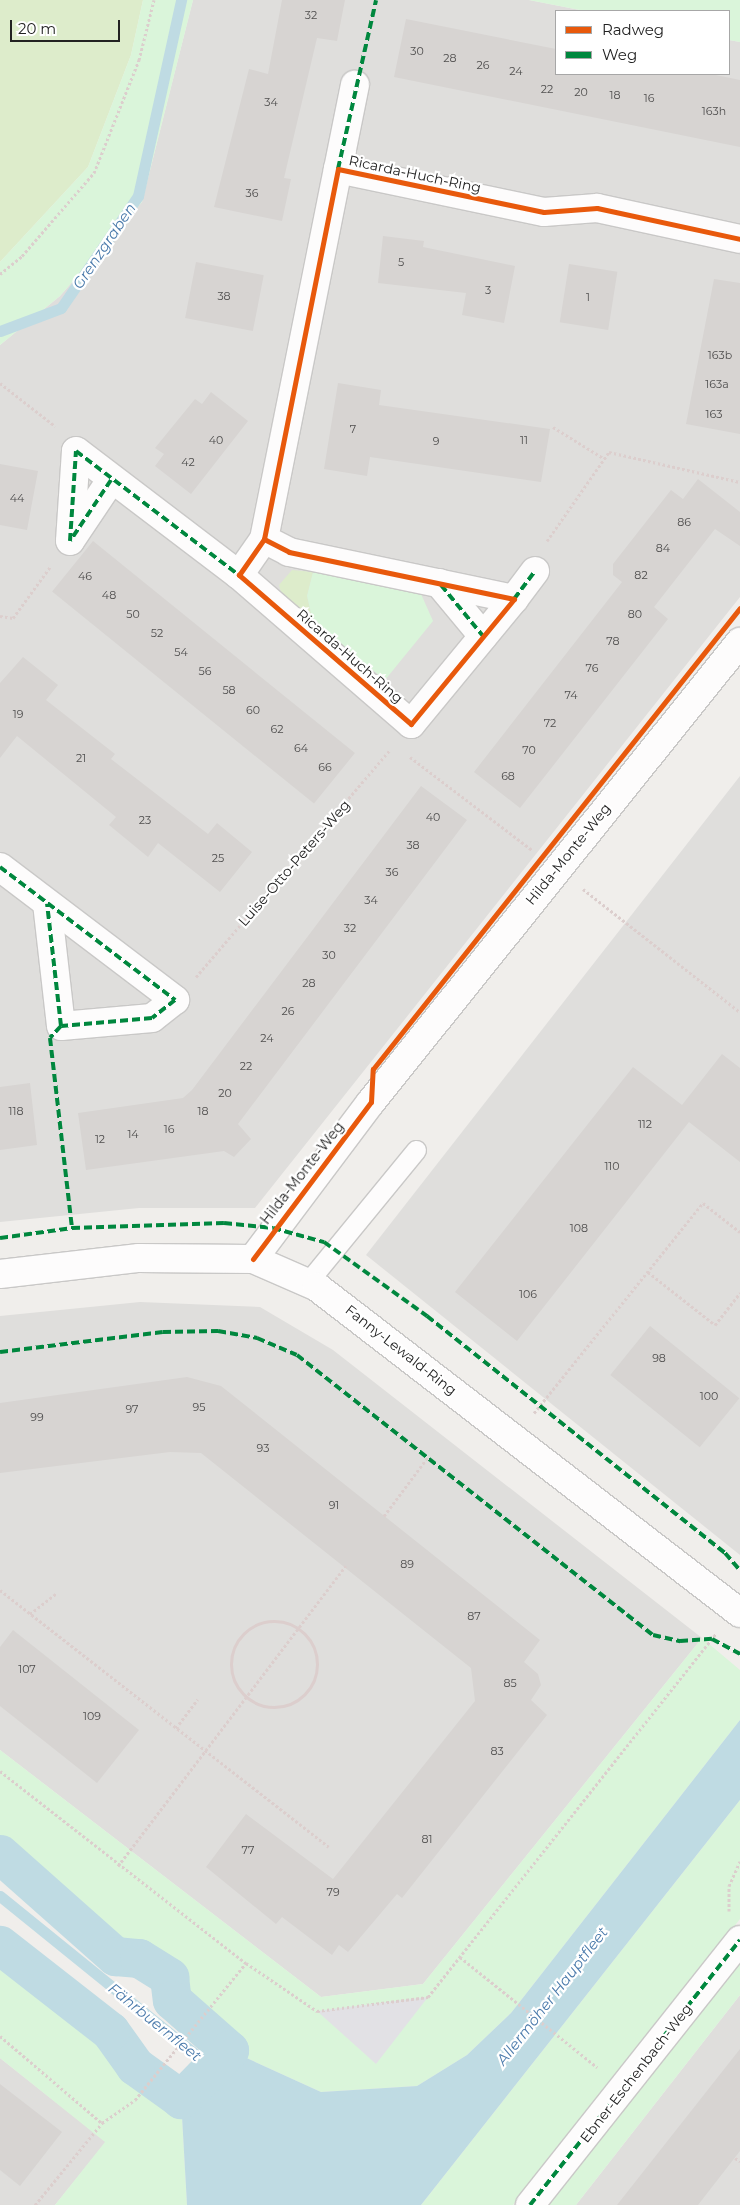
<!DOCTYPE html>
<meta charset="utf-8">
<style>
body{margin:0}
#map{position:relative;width:740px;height:2205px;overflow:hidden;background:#f0eeeb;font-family:Montserrat,sans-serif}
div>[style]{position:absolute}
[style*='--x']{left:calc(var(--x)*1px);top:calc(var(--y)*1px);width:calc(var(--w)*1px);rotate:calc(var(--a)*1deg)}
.residential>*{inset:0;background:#dfdedc}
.grass>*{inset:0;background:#ddeccb}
.park>*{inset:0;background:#daf5da}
.plaza>*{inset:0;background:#e2e1e5}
.water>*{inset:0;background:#bfdbe3}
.stream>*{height:11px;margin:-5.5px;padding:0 5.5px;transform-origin:5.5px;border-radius:5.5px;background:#bfdbe3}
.canal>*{height:39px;margin:-19.5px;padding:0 19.5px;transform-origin:19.5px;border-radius:19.5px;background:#bfdbe3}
.building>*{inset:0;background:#d7d4d2;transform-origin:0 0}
.path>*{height:3px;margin-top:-1.5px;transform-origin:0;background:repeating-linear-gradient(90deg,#dccecd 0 2.5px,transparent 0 5px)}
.path>.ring{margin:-1.5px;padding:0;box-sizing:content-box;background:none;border:3px solid #dccecd;border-radius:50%}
.roads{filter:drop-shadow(1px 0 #c9c8c7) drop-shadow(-1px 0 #c9c8c7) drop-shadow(0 1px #c9c8c7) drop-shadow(0 -1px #c9c8c7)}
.lane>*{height:19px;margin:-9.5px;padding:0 9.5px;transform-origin:9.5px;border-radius:9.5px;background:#fdfcfc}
.street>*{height:28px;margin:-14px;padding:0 14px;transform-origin:14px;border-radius:14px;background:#fdfcfc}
.quiet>*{height:4px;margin-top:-2px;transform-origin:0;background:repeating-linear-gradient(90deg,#00873e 0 8px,transparent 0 12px)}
.cycleway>*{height:5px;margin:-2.5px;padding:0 2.5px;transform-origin:2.5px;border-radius:2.5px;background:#e8590c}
span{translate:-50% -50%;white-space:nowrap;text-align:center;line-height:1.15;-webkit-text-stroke:4.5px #fff;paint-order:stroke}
.number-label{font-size:11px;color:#4f4e4e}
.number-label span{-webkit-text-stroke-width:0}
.street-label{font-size:14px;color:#222}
.water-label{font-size:15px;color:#4a7aab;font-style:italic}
.legend{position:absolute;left:555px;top:10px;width:175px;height:65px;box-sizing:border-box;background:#fff;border:1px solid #a7a7a7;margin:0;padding:6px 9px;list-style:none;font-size:15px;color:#222}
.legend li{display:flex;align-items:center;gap:10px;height:25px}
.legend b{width:25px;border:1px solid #a7a7a7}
.scale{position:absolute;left:10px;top:20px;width:110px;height:22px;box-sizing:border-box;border:2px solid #222;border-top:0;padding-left:6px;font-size:15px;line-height:18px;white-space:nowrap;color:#222;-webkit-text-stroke:4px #fff;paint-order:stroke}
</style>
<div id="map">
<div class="residential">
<i style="clip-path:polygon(193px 0,529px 0,585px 11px,556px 11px,556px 74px,729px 74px,729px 40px,740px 42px,740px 597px,255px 1208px,139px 1208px,0 1222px,0 345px,60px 296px,142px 202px)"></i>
<i style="clip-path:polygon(740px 776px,740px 1555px,366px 1255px)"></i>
<i style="clip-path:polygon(140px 1302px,260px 1307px,333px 1350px,702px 1638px,423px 1984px,321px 1997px,0 1750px,0 1316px)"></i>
<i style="clip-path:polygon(740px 1995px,740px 2205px,576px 2205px)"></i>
<i style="clip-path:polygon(0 2058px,106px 2142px,55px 2205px,0 2205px)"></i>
</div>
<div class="grass">
<i style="clip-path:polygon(0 0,143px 0,131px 55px,88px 167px,0 262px)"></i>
<i style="clip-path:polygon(292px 570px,313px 572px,307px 596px,313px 622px,282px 596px,279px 585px)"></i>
</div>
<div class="park">
<i style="clip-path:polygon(143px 0,193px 0,142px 202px,60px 296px,0 345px,0 262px,88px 167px,131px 55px)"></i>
<i style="clip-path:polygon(529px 0,740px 0,740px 42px,729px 40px,729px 11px,585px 11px)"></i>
<i style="clip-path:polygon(313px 572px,421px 594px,433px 621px,385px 680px,313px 622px,307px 596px)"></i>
<i style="clip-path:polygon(702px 1638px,740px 1670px,740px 1720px,511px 2013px,467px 2055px,417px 2086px,321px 2092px,229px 2050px,172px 2000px,169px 1977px,139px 1958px,115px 1956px,0 1854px,0 1750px,321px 1997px,423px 1984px)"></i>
<i style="clip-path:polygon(740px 1800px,740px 1919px,513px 2205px,421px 2205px)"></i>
<i style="clip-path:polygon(0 1945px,110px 2031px,135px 2066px,181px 2099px,187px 2205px,55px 2205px,105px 2142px,0 2058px)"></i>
<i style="clip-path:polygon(740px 1958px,740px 1995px,576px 2205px,543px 2205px)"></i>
</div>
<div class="plaza">
<i style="clip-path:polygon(428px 1997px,376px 2064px,317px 2011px)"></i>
</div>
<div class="water">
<i style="clip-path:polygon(740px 1720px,740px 1800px,421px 2205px,187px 2205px,181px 2099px,210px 2067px,229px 2050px,321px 2092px,417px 2086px,467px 2055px,511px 2013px)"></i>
</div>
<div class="stream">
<i style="--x:0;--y:331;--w:65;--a:-20.7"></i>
<i style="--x:61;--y:308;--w:136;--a:-55.5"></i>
<i style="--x:138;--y:196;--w:201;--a:-77.6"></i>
<i style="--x:0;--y:1896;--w:286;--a:39"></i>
</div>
<div class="canal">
<i style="--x:0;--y:1854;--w:154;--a:41.6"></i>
<i style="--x:115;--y:1956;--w:24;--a:5"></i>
<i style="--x:139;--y:1958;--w:36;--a:32"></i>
<i style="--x:169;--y:1977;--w:23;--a:83"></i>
<i style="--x:172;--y:2000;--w:76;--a:41.3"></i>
<i style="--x:229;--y:2050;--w:69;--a:134.4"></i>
<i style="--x:181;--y:2099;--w:57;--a:-144.3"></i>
<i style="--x:135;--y:2066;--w:43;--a:-125.5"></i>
<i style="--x:110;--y:2031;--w:140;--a:-142"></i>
</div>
<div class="building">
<i style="clip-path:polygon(282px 0,345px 0,337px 41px,317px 38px,284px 178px,291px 179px,282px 221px,214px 207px,249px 69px,268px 74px)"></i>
<i style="clip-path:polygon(406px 19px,556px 49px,556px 74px,711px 74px,740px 80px,740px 147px,394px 77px)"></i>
<i style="clip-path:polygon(383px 236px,424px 241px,423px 247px,515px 266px,504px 323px,462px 315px,466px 293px,378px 283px)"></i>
<i style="left:196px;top:262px;width:69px;height:57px;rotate:11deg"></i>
<i style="left:569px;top:264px;width:49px;height:59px;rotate:9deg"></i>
<i style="clip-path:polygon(714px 279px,740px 283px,740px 434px,686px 424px)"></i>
<i style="clip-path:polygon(338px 383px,381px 390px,379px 405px,550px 429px,541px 482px,370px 457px,367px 476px,324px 469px)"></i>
<i style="clip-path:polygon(211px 392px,248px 421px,191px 494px,155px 466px,164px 454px,155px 448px,195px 399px,202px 404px)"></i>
<i style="clip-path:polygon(0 464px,38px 471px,27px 530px,0 525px)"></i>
<i style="clip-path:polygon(698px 479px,740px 512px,740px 546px,715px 529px,654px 607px,668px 619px,520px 808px,474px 772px,622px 582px,613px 575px,613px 564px,671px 490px,683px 499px)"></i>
<i style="left:93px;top:541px;width:337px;height:65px;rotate:39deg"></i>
<i style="clip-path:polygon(23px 657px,58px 685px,46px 700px,115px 754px,111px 759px,208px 834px,217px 823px,252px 852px,220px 892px,158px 843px,148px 857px,109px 825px,116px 817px,17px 736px,0 758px,0 683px)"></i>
<i style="clip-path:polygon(421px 786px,467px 820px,238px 1124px,251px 1139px,234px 1157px,224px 1151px,86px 1170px,78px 1113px,183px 1098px,192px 1090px)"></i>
<i style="clip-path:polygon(722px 1054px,740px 1068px,740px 1162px,689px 1122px,517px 1341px,455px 1292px,633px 1067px,682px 1105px)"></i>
<i style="clip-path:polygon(30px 1083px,37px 1145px,0 1150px,0 1087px)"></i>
<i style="left:650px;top:1326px;width:115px;height:63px;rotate:39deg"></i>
<i style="clip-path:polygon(187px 1377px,221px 1386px,540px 1640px,524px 1662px,538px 1674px,541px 1685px,531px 1700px,547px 1715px,402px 1898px,397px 1894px,348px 1952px,339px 1945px,332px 1955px,282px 1917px,276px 1924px,206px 1867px,246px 1814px,333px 1879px,475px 1701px,471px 1668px,201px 1453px,170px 1452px,0 1473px,0 1403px)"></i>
<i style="clip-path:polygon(13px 1630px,139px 1730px,97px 1783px,0 1706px,0 1647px)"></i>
<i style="clip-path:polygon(740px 2049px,740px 2151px,698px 2205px,617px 2205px)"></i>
<i style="clip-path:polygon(0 2084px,62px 2132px,20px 2186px,0 2170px)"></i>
</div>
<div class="path">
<i style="--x:0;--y:274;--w:28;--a:-39"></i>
<i style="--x:22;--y:256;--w:110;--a:-49.1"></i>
<i style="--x:94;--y:173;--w:122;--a:-68.3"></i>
<i style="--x:139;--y:60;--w:62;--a:-76"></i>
<i style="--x:0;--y:383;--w:70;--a:38"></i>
<i style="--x:553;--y:427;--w:59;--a:31.8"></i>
<i style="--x:547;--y:541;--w:108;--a:-55.1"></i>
<i style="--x:609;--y:452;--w:134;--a:12.9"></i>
<i style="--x:0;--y:616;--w:13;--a:9"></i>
<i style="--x:13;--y:618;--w:63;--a:-54"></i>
<i style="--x:410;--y:757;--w:153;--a:37.3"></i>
<i style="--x:583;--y:889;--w:199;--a:38.1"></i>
<i style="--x:196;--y:977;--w:299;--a:-49.5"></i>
<i style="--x:648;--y:1272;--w:85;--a:38.3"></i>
<i style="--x:715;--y:1325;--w:41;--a:-52"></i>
<i style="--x:534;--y:1413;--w:270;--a:-51.2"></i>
<i style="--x:703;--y:1203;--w:47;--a:38.1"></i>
<i style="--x:384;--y:1516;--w:74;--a:-53.3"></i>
<i style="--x:0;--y:1590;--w:417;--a:38"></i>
<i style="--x:30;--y:1614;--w:33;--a:-38"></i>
<i class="ring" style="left:231px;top:1621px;width:83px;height:83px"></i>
<i style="--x:176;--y:1728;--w:36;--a:-53"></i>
<i style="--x:0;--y:1771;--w:312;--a:38"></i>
<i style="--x:246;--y:1963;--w:86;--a:34.1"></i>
<i style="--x:317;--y:2011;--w:112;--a:-7.2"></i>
<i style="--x:428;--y:1997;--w:463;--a:-51.6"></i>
<i style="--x:118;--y:1866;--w:377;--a:-52.8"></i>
<i style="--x:729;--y:1911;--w:25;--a:-90"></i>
<i style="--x:729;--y:1886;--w:27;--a:-66"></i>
<i style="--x:460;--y:1957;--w:176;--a:38.8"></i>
<i style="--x:0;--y:2036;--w:134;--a:40.5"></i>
<i style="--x:735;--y:2158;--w:6;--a:31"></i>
<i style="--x:35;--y:2205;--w:106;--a:-50.7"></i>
<i style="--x:102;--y:2123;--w:40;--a:-34.9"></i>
<i style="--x:135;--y:2100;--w:176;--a:-51"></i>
</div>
<div class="roads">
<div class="lane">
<i style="--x:307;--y:1283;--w:172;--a:-50.7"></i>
</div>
<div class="street">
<i style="--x:338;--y:169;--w:86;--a:-78.6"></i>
<i style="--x:111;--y:480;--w:73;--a:123.9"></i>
<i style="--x:70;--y:541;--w:90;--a:-86.2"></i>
<i style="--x:76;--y:451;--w:205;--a:37.3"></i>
<i style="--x:264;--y:539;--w:28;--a:27"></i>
<i style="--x:289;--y:552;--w:230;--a:11.8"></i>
<i style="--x:514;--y:599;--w:162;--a:129.5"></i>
<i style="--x:411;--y:724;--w:228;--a:-139.1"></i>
<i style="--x:239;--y:575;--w:44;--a:-55.2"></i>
<i style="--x:264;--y:539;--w:377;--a:-78.7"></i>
<i style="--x:338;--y:169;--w:210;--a:11.8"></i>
<i style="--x:544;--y:212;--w:53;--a:-4.3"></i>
<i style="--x:597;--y:208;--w:146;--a:12.2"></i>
<i style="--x:439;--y:583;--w:69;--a:50.3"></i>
<i style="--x:514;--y:599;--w:35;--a:-53"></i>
<i style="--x:0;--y:867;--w:220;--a:37.2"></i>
<i style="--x:175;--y:1000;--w:29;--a:142"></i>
<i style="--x:152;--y:1018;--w:91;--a:175"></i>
<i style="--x:61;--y:1026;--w:123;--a:-96.5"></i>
<i style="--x:253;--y:1259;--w:196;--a:-53.1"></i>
<i style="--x:371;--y:1102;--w:590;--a:-51.26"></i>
<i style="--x:0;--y:1274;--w:140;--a:-6.6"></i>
<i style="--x:139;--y:1258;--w:114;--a:0.5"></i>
<i style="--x:253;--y:1259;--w:70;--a:23.6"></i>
<i style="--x:317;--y:1287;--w:534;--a:37.62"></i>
<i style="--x:530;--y:2205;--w:338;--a:-51.6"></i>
</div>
</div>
<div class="quiet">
<i style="--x:338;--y:169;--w:173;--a:-77.3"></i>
<i style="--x:111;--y:480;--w:73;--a:123.9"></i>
<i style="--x:70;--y:541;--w:90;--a:-86.2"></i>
<i style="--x:76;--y:451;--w:205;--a:37.3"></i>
<i style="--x:441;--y:585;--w:66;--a:50.5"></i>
<i style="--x:514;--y:599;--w:35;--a:-53"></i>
<i style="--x:0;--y:867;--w:220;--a:37.2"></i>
<i style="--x:175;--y:1000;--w:29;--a:142"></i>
<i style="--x:152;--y:1018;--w:91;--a:175"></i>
<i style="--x:61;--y:1026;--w:123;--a:-96.5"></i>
<i style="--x:61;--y:1026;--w:16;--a:133"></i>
<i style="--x:50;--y:1038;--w:191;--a:83.4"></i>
<i style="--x:0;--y:1238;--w:73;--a:-7.9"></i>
<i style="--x:72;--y:1228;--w:152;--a:-1.9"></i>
<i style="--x:224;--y:1223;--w:49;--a:5.8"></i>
<i style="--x:273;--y:1228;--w:53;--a:15.4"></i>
<i style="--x:324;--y:1242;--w:127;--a:35.7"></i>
<i style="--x:427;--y:1316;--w:381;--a:38.5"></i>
<i style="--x:725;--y:1553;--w:23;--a:49"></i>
<i style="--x:0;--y:1352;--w:164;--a:-7"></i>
<i style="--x:163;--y:1332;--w:55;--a:-1"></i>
<i style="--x:218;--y:1331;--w:40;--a:10"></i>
<i style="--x:257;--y:1338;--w:43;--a:23"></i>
<i style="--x:297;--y:1355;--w:453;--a:38.2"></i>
<i style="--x:653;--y:1635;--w:28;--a:13"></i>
<i style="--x:680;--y:1641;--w:32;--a:-4"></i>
<i style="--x:712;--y:1639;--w:32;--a:28"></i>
<i style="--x:530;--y:2205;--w:338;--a:-51.6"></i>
</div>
<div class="cycleway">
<i style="--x:264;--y:539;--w:28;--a:27"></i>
<i style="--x:289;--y:552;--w:230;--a:11.8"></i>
<i style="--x:514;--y:599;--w:162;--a:129.5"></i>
<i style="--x:411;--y:724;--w:228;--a:-139.1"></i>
<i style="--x:239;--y:575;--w:44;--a:-55.2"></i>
<i style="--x:264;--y:539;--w:377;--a:-78.7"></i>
<i style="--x:338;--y:169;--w:210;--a:11.8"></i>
<i style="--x:544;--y:212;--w:53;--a:-4.3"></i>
<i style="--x:597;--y:208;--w:146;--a:12.2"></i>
<i style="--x:253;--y:1259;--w:196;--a:-53.1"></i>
<i style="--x:371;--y:1102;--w:33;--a:-87"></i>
<i style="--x:373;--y:1069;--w:589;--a:-51.48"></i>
</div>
<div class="number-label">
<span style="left:311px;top:15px">32</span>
<span style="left:417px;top:51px">30</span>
<span style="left:450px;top:58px">28</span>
<span style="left:483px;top:65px">26</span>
<span style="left:516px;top:71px">24</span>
<span style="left:547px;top:89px">22</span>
<span style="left:581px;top:92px">20</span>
<span style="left:615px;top:95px">18</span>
<span style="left:649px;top:98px">16</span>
<span style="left:271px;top:102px">34</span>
<span style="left:714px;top:111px">163h</span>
<span style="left:252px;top:193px">36</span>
<span style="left:401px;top:262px">5</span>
<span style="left:488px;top:290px">3</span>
<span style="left:224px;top:296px">38</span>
<span style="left:588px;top:297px">1</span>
<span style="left:720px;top:355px">163b</span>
<span style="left:717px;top:384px">163a</span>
<span style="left:714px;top:414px">163</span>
<span style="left:353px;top:429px">7</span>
<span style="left:216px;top:440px">40</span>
<span style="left:524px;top:440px">11</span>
<span style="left:436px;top:441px">9</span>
<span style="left:188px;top:462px">42</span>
<span style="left:17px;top:498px">44</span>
<span style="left:684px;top:522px">86</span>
<span style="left:663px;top:548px">84</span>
<span style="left:641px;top:575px">82</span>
<span style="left:85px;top:576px">46</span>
<span style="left:109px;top:595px">48</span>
<span style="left:133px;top:614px">50</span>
<span style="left:635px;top:614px">80</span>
<span style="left:157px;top:633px">52</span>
<span style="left:613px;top:641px">78</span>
<span style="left:181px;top:652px">54</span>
<span style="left:592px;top:668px">76</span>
<span style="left:205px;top:671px">56</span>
<span style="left:229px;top:690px">58</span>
<span style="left:571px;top:695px">74</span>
<span style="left:253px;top:710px">60</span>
<span style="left:18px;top:714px">19</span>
<span style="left:550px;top:723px">72</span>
<span style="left:277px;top:729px">62</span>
<span style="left:301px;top:748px">64</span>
<span style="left:529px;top:750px">70</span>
<span style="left:81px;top:758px">21</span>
<span style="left:325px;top:767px">66</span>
<span style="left:508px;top:776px">68</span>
<span style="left:433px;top:817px">40</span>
<span style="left:145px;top:820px">23</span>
<span style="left:413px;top:845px">38</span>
<span style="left:218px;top:858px">25</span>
<span style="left:392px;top:872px">36</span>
<span style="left:371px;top:900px">34</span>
<span style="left:350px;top:928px">32</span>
<span style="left:329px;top:955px">30</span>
<span style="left:309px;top:983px">28</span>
<span style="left:288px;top:1011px">26</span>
<span style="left:267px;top:1038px">24</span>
<span style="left:246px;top:1066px">22</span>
<span style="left:225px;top:1093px">20</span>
<span style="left:16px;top:1111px">118</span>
<span style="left:203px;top:1111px">18</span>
<span style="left:645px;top:1124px">112</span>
<span style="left:169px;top:1129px">16</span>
<span style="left:133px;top:1134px">14</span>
<span style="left:100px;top:1139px">12</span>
<span style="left:612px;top:1166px">110</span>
<span style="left:579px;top:1228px">108</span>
<span style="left:528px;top:1294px">106</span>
<span style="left:659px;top:1358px">98</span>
<span style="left:709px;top:1396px">100</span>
<span style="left:199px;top:1407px">95</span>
<span style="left:132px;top:1409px">97</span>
<span style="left:37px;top:1417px">99</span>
<span style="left:263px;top:1448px">93</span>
<span style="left:334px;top:1505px">91</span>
<span style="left:407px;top:1564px">89</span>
<span style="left:474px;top:1616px">87</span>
<span style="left:27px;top:1669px">107</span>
<span style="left:510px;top:1683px">85</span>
<span style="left:92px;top:1716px">109</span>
<span style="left:497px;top:1751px">83</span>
<span style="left:427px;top:1839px">81</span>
<span style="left:248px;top:1850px">77</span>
<span style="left:333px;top:1892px">79</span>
</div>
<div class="street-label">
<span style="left:415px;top:174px;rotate:12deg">Ricarda-Huch-Ring</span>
<span style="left:350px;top:656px;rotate:41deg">Ricarda-Huch-Ring</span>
<span style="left:568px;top:854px;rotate:-51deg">Hilda-Monte-Weg</span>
<span style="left:294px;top:863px;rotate:-49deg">Luise-Otto-Peters-Weg</span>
<span style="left:302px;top:1173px;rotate:-52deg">Hilda-Monte-Weg</span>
<span style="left:401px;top:1350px;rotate:38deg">Fanny-Lewald-Ring</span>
<span style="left:636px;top:2073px;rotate:-52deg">Ebner-Eschenbach-Weg</span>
</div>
<div class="water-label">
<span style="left:104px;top:246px;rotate:-56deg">Grenzgraben</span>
<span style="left:552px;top:1996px;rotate:-52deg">Allermöher Hauptfleet</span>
<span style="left:155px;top:2022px;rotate:39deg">Fährbuernfleet</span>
</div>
<ul class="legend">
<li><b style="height:6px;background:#e8590c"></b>Radweg</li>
<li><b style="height:6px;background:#00873e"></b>Weg</li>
</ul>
<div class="scale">20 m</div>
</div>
